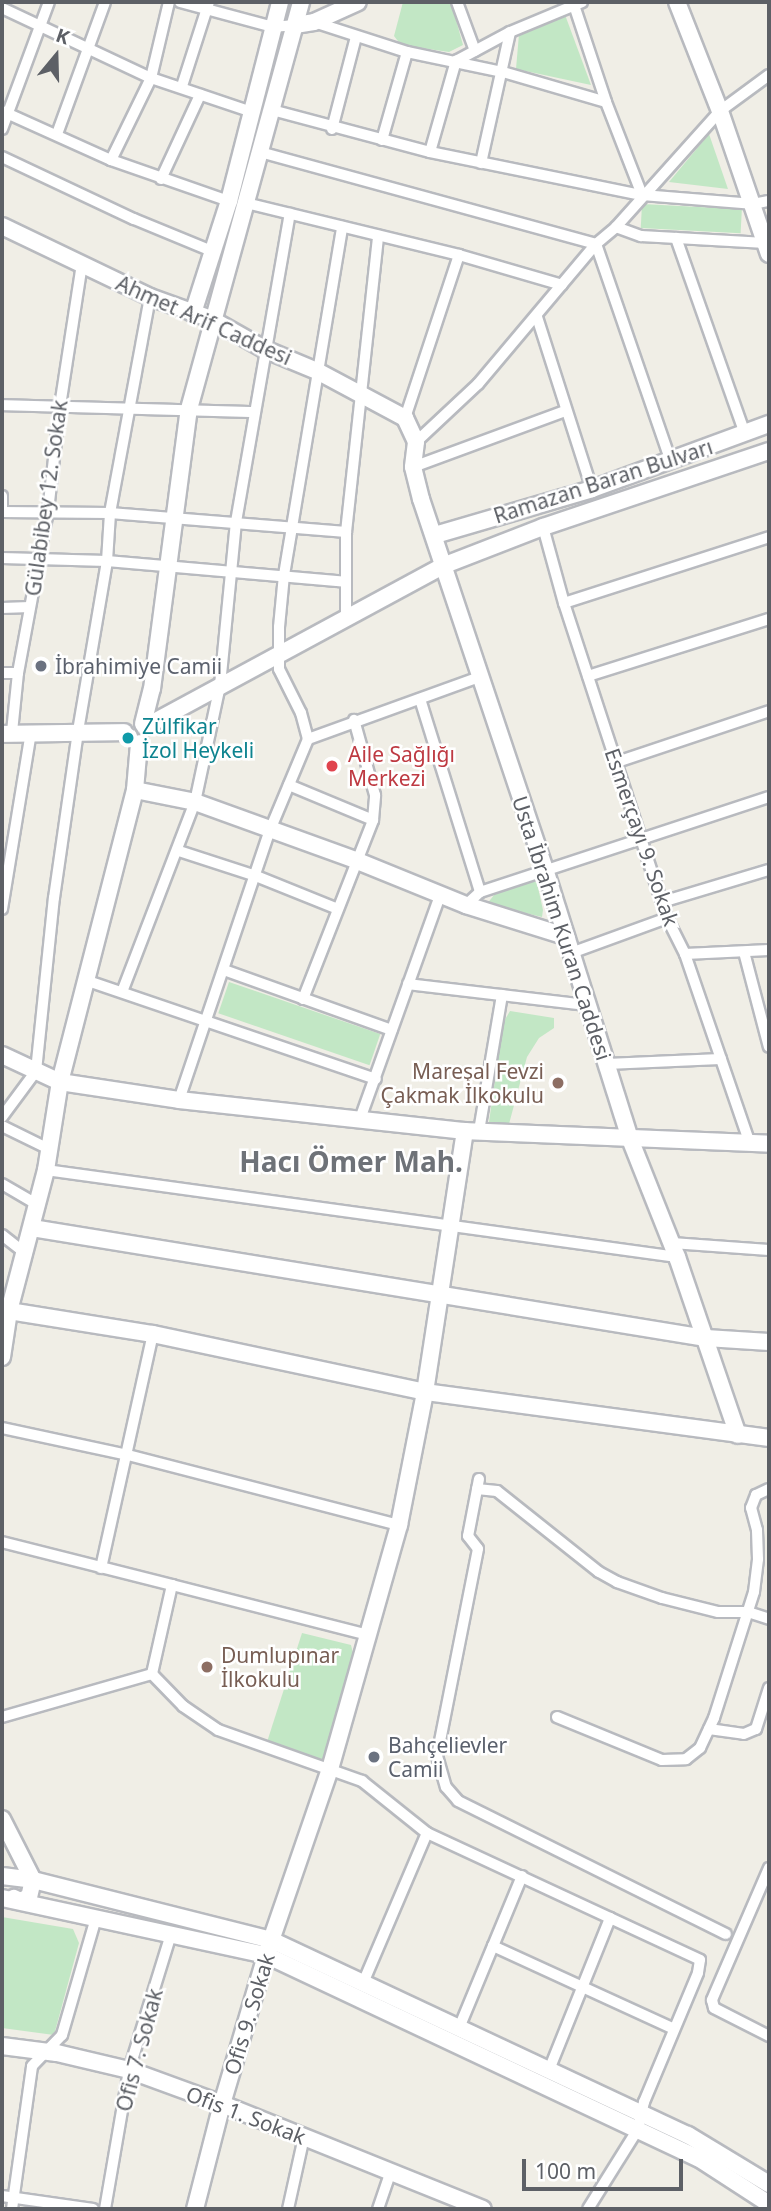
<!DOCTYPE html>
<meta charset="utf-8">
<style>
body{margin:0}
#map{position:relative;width:771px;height:2211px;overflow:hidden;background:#f0eee6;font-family:"Noto Sans",sans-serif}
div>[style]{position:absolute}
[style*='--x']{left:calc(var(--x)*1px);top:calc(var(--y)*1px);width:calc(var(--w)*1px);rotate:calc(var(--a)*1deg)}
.green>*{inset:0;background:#c2e7c5;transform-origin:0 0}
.roads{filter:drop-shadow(2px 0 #b8babf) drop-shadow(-2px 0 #b8babf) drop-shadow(0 2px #b8babf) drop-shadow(0 -2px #b8babf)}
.street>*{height:10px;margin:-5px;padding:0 5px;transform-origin:5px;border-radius:5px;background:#fff}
.secondary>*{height:16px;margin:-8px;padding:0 8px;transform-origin:8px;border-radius:8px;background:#fff}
.dots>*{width:19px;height:19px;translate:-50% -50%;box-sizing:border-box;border:4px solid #fff;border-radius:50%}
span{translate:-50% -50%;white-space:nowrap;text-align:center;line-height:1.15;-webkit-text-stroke:5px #fff;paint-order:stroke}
.street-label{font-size:21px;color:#5d6066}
.worship-label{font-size:21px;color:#5b616d}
.left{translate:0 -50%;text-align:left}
.culture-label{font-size:21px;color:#0d838f}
.health-label{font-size:21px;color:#be3a42}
.education-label{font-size:21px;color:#785e54}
.right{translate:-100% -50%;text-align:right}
.district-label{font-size:28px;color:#6e7278;font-weight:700}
.frame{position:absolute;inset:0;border:4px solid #5d6066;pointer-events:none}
.north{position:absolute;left:21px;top:21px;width:70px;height:70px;-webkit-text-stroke:5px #fff;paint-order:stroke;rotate:19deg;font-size:19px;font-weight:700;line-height:28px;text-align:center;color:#5d6066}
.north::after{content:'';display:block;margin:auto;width:24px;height:32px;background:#5d6066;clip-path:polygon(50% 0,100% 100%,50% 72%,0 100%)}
.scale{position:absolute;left:522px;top:2159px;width:161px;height:32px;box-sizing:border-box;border:4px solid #5d6066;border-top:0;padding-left:9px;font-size:21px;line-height:24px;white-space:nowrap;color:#5d6066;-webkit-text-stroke:5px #fff;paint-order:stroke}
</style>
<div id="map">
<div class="green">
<i style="clip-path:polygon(403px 2px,451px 2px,463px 45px,449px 52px,401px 45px,394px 36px)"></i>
<i style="clip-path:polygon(564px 12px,591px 85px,516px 69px,519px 34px)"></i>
<i style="clip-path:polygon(709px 134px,728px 189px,669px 182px)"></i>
<i style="left:642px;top:204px;width:100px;height:24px;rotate:3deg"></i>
<i style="clip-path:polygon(533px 881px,537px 883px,543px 910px,542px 917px,487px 904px,494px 895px)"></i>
<i style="left:229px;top:982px;width:160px;height:33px;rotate:19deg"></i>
<i style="clip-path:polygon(510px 1011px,554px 1018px,554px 1028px,539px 1038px,527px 1057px,509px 1124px,489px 1122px,503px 1023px)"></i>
<i style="clip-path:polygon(302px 1633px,351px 1645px,354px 1657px,324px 1760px,267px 1742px)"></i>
<i style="clip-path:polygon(2px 1917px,73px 1929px,79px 1943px,54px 2035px,2px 2028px)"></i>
</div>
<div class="roads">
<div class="street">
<i style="--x:180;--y:2;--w:96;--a:15"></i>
<i style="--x:273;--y:27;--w:22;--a:-5"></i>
<i style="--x:457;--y:2;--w:52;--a:69.8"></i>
<i style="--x:574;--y:5;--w:102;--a:71.7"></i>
<i style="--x:606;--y:102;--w:100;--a:68.8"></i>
<i style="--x:2;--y:8;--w:165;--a:25.2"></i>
<i style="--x:151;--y:78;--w:107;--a:18.6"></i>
<i style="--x:314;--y:22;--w:98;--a:17.9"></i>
<i style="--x:407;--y:52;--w:98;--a:11.8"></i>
<i style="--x:503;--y:72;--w:107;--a:16.2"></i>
<i style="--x:182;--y:86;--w:88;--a:-72.2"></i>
<i style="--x:272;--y:110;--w:163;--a:14.9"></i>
<i style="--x:430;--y:152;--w:216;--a:11.5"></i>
<i style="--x:642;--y:195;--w:111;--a:4.6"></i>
<i style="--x:753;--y:204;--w:16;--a:-11"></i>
<i style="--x:2;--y:111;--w:120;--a:24.2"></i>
<i style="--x:111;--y:160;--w:125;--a:19.2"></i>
<i style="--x:2;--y:129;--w:135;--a:-69.7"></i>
<i style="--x:332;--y:129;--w:95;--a:-75.4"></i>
<i style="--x:57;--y:134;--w:140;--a:-70"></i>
<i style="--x:382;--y:140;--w:91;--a:-74.1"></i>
<i style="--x:260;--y:152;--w:348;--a:15.3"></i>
<i style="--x:596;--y:244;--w:227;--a:71"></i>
<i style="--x:430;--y:152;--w:95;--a:-74.1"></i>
<i style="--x:456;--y:61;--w:61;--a:-28.2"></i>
<i style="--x:510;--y:32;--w:78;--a:-22.6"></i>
<i style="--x:2;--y:157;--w:146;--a:25.2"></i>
<i style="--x:134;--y:219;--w:87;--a:22.4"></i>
<i style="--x:111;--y:160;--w:91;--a:-64"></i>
<i style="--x:151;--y:78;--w:78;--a:-76.7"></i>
<i style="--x:481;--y:163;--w:134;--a:-77.5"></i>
<i style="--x:161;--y:179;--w:93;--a:-65.1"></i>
<i style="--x:246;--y:203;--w:219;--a:13.7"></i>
<i style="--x:459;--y:255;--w:107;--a:16.2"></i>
<i style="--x:616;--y:227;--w:27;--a:20"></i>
<i style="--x:641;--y:236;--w:125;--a:3.2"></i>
<i style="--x:676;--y:238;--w:208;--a:70.6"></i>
<i style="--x:537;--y:317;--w:181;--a:72.3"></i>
<i style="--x:2;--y:405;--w:252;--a:1.6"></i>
<i style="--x:405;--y:418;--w:172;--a:-71.7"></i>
<i style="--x:416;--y:442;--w:85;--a:-43.1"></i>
<i style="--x:478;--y:384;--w:183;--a:-49.9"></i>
<i style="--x:596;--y:244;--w:26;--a:-40"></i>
<i style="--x:616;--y:227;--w:156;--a:-48.1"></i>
<i style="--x:720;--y:111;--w:61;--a:-36.3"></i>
<i style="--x:413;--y:467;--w:162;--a:-20.2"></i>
<i style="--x:2;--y:496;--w:16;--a:90"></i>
<i style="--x:2;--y:512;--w:108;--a:0.5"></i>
<i style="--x:110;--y:513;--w:237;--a:4.6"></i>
<i style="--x:543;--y:527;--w:79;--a:74.6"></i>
<i style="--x:564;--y:603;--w:331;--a:71.9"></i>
<i style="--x:667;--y:918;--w:40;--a:63.4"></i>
<i style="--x:685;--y:954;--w:201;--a:71.1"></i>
<i style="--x:2;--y:558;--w:105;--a:1.6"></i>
<i style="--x:107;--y:561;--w:239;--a:5"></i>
<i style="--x:564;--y:603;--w:215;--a:-17.8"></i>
<i style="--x:2;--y:608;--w:28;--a:-2"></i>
<i style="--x:346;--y:617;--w:85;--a:-90"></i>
<i style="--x:346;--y:532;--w:298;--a:-83.8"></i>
<i style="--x:2;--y:673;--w:16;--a:0"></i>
<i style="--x:588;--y:676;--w:190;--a:-17.5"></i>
<i style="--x:420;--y:699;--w:202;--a:72.7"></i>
<i style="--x:12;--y:732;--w:59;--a:-84.2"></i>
<i style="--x:18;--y:673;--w:165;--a:-79.5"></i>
<i style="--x:48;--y:511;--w:106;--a:-83.5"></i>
<i style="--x:60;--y:406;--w:144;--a:-81.2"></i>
<i style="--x:308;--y:739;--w:182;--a:-19.9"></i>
<i style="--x:617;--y:762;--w:160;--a:-18.5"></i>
<i style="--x:289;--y:785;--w:91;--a:22.6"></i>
<i style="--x:179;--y:851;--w:81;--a:18"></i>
<i style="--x:256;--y:876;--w:88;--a:21.9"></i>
<i style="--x:662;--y:902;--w:112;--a:-16.7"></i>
<i style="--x:466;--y:905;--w:19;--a:-43"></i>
<i style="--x:480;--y:892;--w:304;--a:-18.2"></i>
<i style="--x:2;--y:909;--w:180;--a:-80.7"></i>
<i style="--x:744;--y:952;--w:98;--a:75.3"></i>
<i style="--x:571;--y:953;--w:102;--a:-20"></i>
<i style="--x:685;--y:954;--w:84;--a:-2.7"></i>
<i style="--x:224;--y:970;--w:178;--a:19.7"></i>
<i style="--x:88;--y:981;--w:304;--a:18.8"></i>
<i style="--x:408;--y:984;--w:181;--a:6.7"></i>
<i style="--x:122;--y:992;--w:204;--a:-69"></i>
<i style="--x:195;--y:802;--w:120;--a:-77.9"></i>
<i style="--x:220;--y:685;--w:164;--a:-84.4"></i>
<i style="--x:236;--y:522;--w:313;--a:-80.1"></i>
<i style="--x:303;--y:999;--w:192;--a:-68.6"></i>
<i style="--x:373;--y:820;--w:25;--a:-85"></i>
<i style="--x:375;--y:795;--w:78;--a:-105.6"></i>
<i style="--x:606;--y:1064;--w:115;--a:-2.5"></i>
<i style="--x:179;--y:1100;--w:285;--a:-71.4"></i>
<i style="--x:270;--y:830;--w:99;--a:-67.3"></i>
<i style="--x:308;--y:739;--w:27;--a:-105"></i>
<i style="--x:301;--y:713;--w:49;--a:-116.6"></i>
<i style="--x:279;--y:669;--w:42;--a:-90"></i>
<i style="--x:279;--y:627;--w:52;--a:-84.5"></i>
<i style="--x:284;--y:575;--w:353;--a:-80.5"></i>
<i style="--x:2;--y:1117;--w:57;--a:-53.5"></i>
<i style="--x:36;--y:1071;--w:174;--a:-84.1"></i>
<i style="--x:54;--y:898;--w:169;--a:-81.8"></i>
<i style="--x:78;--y:731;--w:172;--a:-80.3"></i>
<i style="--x:107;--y:561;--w:48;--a:-86.4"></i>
<i style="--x:110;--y:513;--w:220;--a:-79.5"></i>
<i style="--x:360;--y:1119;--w:238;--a:-70.3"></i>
<i style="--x:2;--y:1126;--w:52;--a:26.1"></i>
<i style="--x:479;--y:1131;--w:138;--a:-80.4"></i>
<i style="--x:46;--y:1170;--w:637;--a:7.85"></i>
<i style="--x:2;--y:1184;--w:42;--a:30.3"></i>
<i style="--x:2;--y:1235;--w:31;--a:38"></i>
<i style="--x:672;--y:1243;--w:97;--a:4.1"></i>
<i style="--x:2;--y:1428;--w:129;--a:12.1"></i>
<i style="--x:128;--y:1455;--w:280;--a:14.5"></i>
<i style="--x:479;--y:1479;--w:58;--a:100.9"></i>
<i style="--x:468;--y:1536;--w:16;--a:52"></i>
<i style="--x:478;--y:1549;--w:211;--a:101.2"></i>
<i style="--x:437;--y:1756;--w:32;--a:74"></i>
<i style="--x:446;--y:1787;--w:18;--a:49"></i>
<i style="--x:458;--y:1801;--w:299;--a:26.4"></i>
<i style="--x:477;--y:1489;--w:20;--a:6"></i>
<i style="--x:497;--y:1491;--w:130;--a:38.5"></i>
<i style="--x:599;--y:1572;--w:21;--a:29"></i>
<i style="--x:617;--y:1582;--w:48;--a:19.6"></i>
<i style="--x:662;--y:1598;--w:58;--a:14"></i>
<i style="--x:718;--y:1612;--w:30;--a:0"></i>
<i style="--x:748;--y:1612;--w:22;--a:18"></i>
<i style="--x:2;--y:1542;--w:175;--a:14.2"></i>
<i style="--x:172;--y:1585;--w:91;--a:102.7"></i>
<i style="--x:101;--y:1568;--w:240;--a:-77.5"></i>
<i style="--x:172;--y:1585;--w:202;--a:14.3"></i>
<i style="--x:2;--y:1717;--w:156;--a:-16"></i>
<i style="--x:152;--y:1674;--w:45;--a:45.9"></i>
<i style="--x:183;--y:1706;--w:42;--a:34.4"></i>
<i style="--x:218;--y:1730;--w:153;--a:19.5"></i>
<i style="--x:362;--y:1781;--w:83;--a:38.7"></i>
<i style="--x:427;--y:1833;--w:301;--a:24.9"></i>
<i style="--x:700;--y:1960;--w:13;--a:99"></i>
<i style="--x:698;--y:1973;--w:140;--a:112.7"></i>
<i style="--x:644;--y:2102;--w:28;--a:103"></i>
<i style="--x:638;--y:2129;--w:94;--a:122"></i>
<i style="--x:557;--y:1717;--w:113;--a:22.3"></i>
<i style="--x:662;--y:1760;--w:24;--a:-2"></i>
<i style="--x:686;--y:1759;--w:18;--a:-38"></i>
<i style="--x:700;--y:1748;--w:33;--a:-65"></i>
<i style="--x:714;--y:1718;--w:132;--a:-72.4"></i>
<i style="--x:754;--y:1592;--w:33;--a:-83"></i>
<i style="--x:758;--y:1559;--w:29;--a:-92"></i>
<i style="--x:757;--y:1530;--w:23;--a:-105"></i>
<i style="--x:751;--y:1508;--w:14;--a:-69"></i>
<i style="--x:756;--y:1495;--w:14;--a:-25"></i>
<i style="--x:709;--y:1729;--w:35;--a:8"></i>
<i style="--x:744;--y:1734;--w:13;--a:-23"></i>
<i style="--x:756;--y:1729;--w:43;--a:-72.4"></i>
<i style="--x:769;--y:1868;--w:144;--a:113.4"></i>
<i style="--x:712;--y:2000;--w:8;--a:76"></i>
<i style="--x:714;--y:2008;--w:62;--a:27"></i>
<i style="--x:522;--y:1876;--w:76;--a:112.5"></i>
<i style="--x:493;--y:1946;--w:199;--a:24.6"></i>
<i style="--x:363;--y:1983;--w:163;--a:-66.9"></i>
<i style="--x:459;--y:2028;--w:89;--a:-67.5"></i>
<i style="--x:549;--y:2070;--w:164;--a:-68.1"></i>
<i style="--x:2;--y:2196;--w:92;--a:8.1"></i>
<i style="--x:12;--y:2209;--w:144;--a:-82"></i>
<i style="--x:32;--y:2066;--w:43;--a:-45.9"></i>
<i style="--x:62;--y:2035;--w:122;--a:-73.8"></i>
<i style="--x:105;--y:2209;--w:141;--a:-80.2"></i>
<i style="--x:129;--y:2070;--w:142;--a:-72.8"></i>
<i style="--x:288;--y:2209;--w:74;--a:-77.5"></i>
<i style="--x:378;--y:2209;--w:40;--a:-71.1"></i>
</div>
<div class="secondary">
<i style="--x:677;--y:2;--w:117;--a:68.5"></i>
<i style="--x:720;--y:111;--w:151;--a:71.1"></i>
<i style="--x:295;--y:25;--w:19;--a:-9"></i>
<i style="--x:314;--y:22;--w:48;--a:-24.4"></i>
<i style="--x:2;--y:226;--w:164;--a:25.6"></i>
<i style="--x:150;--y:297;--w:65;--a:19.8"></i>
<i style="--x:211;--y:319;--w:61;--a:29.5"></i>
<i style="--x:264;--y:349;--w:57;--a:22.5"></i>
<i style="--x:317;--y:371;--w:100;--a:28.1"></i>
<i style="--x:405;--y:418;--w:26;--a:65"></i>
<i style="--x:416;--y:442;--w:25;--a:97"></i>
<i style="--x:413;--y:467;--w:33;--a:76"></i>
<i style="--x:421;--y:499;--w:390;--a:71.5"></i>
<i style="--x:545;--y:869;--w:283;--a:72.5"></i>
<i style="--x:630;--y:1139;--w:127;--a:68.3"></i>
<i style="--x:677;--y:1257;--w:188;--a:71.1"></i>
<i style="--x:193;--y:313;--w:118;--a:-72.2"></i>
<i style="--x:229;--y:201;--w:205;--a:-75.6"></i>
<i style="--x:435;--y:535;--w:164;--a:-16.3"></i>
<i style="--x:592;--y:489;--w:189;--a:-20.2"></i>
<i style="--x:143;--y:724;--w:36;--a:-76"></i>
<i style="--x:152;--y:689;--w:282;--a:-82.5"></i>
<i style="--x:189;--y:409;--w:422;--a:-74.6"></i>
<i style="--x:145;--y:727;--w:341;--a:-28.4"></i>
<i style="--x:445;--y:565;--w:105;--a:-21.2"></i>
<i style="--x:543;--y:527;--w:238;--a:-18.6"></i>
<i style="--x:2;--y:734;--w:122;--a:-0.9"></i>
<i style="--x:135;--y:790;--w:61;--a:11.3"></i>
<i style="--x:195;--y:802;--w:170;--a:19.9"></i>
<i style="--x:355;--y:860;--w:120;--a:22.1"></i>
<i style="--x:466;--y:905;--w:104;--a:17.4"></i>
<i style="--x:2;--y:1055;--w:64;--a:25"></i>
<i style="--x:60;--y:1082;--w:120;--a:8.6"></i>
<i style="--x:179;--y:1100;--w:288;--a:6.2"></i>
<i style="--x:465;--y:1131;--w:304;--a:2.4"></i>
<i style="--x:32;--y:1228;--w:683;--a:9.27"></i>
<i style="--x:706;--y:1338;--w:63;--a:3.6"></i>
<i style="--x:9;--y:1311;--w:146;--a:9.1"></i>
<i style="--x:153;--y:1334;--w:278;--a:12"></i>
<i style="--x:425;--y:1392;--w:347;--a:7.6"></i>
<i style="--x:2;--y:1357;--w:47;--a:-81.3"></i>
<i style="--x:9;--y:1311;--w:146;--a:-75.3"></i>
<i style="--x:46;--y:1170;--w:89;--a:-81"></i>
<i style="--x:60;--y:1082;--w:301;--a:-75.6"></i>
<i style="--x:135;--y:790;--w:47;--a:-85.1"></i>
<i style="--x:2;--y:1819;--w:68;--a:63.1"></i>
<i style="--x:33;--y:1880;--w:17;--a:103"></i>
<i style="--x:29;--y:1897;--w:10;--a:156"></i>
<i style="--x:20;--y:1901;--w:7;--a:-153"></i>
<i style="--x:2;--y:1876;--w:31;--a:7"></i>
<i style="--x:33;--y:1880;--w:245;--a:14.1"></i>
<i style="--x:271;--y:1940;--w:460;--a:25.1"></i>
<i style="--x:688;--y:2135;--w:95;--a:31.2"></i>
<i style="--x:2;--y:1898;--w:270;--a:12.2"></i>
<i style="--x:266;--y:1955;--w:477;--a:25.2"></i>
<i style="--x:698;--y:2158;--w:85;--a:32.9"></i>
<i style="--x:2;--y:2046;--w:55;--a:7.3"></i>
<i style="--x:57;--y:2053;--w:74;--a:13.3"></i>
<i style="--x:129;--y:2070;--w:99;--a:20.1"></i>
<i style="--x:222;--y:2104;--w:281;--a:21.9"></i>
<i style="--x:195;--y:2209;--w:108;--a:-75.6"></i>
<i style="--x:222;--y:2104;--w:155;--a:-73.5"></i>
<i style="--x:266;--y:1955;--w:197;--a:-71"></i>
<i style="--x:330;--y:1769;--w:254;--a:-74.2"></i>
<i style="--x:399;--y:1525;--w:136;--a:-78.9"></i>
<i style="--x:425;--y:1392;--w:264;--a:-81.3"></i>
</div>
</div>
<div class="dots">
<i style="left:41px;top:666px;background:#6b7280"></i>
<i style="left:128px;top:738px;background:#0f9aa8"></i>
<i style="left:332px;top:766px;background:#e0444e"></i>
<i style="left:558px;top:1083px;background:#8d6e63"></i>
<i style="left:207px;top:1667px;background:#8d6e63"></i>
<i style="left:374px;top:1757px;background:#6b7280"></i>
</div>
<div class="street-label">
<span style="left:204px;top:320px;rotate:24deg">Ahmet Arif Caddesi</span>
<span style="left:603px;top:481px;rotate:-18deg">Ramazan Baran Bulvarı</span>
<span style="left:46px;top:498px;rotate:-82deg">Gülabibey 12. Sokak</span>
<span style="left:642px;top:837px;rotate:71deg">Esmerçayı 9. Sokak</span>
<span style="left:562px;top:928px;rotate:72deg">Usta İbrahim Kuran Caddesi</span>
<span style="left:249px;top:2014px;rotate:-73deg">Ofis 9. Sokak</span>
<span style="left:139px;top:2050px;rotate:-75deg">Ofis 7. Sokak</span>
<span style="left:246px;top:2115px;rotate:21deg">Ofis 1. Sokak</span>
</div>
<div class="worship-label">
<span class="left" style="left:55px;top:666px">İbrahimiye Camii</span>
<span class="left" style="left:388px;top:1757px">Bahçelievler<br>Camii</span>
</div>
<div class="culture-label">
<span class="left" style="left:142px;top:738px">Zülfikar<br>İzol Heykeli</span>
</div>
<div class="health-label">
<span class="left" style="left:348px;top:766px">Aile Sağlığı<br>Merkezi</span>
</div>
<div class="education-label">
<span class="right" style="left:544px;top:1083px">Mareşal Fevzi<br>Çakmak İlkokulu</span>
<span class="left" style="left:221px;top:1667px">Dumlupınar<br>İlkokulu</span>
</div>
<div class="district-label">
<span style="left:351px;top:1161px">Hacı Ömer Mah.</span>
</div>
<div class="frame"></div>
<div class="north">K</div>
<div class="scale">100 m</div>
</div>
